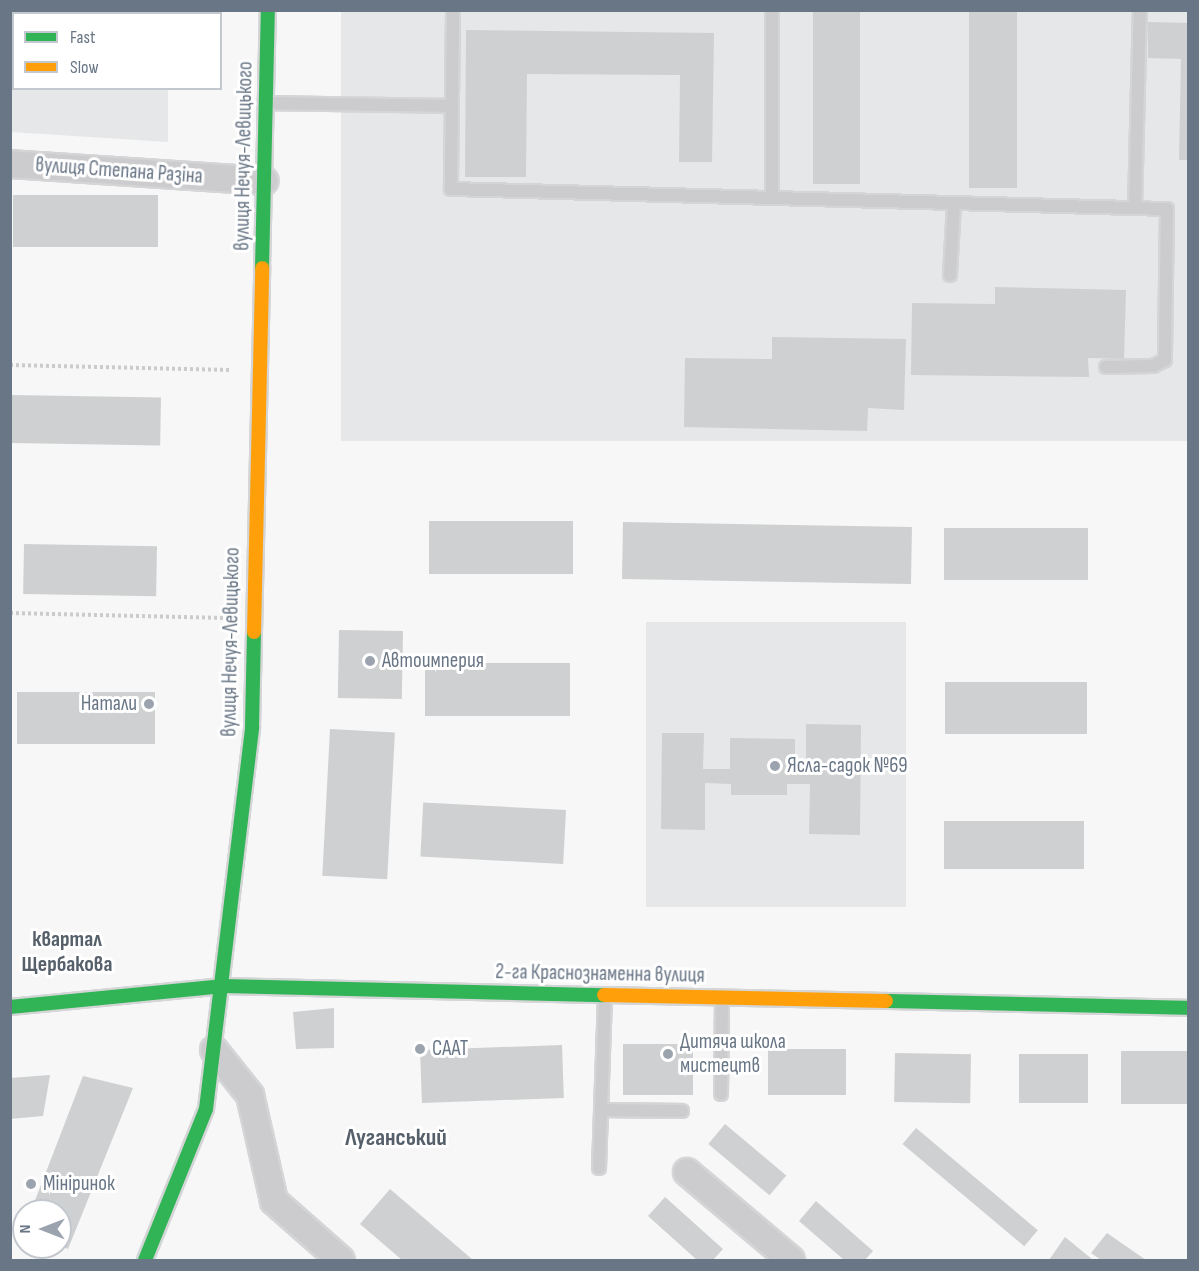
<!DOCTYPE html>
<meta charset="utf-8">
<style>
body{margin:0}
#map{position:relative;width:1199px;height:1271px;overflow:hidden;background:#f7f7f7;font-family:"Sofia Sans Condensed",sans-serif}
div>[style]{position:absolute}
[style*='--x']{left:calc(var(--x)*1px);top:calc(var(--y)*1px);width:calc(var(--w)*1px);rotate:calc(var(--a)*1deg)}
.built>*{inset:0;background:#e6e7e8;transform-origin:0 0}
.building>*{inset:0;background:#cfd0d1;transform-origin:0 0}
.path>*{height:4px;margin-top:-2px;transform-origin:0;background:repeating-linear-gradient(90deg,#cacbcc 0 3px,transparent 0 6px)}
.roads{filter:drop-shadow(2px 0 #d4d5d6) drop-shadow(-2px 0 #d4d5d6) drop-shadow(0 2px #d4d5d6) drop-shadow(0 -2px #d4d5d6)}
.lane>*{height:12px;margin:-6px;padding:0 6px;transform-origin:6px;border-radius:6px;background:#ccccce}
.street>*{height:26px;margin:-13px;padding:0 13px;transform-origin:13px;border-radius:13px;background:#ccccce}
.fast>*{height:14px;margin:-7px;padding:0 7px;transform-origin:7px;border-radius:7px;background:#30b455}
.slow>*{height:14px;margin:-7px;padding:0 7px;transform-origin:7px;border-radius:7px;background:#ff9f0a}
.dots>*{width:16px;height:16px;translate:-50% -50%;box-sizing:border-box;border:3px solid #fff;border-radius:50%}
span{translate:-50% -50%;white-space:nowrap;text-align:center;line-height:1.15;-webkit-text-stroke:6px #fff;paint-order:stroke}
.street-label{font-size:21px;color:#697686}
.poi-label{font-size:21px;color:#697686}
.left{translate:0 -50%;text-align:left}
.right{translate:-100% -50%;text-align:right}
.neighbourhood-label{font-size:22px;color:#56606b;font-weight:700}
.quarter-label{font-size:24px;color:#56606b;font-weight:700}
.frame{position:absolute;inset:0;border:12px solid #697686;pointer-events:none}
.legend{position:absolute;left:12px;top:12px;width:210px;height:78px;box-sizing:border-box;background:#fff;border:2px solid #c3c8cf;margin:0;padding:8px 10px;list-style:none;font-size:18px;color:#697686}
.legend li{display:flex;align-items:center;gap:12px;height:30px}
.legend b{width:30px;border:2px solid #c3c8cf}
.north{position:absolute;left:12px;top:1199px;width:60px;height:60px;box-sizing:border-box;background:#fff;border:2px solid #c3c8cf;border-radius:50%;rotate:270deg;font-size:16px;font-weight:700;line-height:24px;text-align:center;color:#697686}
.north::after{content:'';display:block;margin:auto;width:21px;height:27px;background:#9ba3ae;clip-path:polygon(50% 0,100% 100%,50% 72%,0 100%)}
</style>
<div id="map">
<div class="built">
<i style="clip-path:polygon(10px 11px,169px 11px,14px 14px,14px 88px,168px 89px,168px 142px,11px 132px)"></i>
<i style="left:341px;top:11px;width:847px;height:430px"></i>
<i style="left:646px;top:622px;width:260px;height:285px"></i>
</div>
<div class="building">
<i style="left:813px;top:10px;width:47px;height:174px"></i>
<i style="left:969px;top:10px;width:48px;height:178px"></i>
<i style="clip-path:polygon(1148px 22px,1188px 23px,1188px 160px,1179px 160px,1181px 59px,1148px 58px)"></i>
<i style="clip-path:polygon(466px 30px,714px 33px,712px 162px,679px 162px,680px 75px,527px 74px,526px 177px,465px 177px)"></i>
<i style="left:13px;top:195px;width:145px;height:52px"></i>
<i style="clip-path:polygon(995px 287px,1126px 290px,1124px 359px,1088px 358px,1089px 377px,911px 375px,912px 303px,995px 304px)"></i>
<i style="clip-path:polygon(772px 337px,906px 339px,904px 410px,868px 408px,867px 431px,684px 427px,685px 358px,772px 359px)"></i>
<i style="left:12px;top:395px;width:149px;height:48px;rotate:1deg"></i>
<i style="left:573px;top:521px;width:53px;height:144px;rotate:90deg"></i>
<i style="left:623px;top:522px;width:289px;height:57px;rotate:1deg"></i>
<i style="left:944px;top:528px;width:144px;height:52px"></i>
<i style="left:24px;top:544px;width:133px;height:50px;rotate:1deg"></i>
<i style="left:339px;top:630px;width:64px;height:68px;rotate:1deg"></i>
<i style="left:425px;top:663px;width:145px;height:53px"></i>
<i style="left:945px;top:682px;width:142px;height:52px"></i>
<i style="left:17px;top:692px;width:138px;height:52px"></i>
<i style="clip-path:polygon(806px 724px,861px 725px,860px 835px,809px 834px,810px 784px,787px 784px,787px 795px,731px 795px,731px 784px,705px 783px,705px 830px,661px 829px,662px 733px,704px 733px,703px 769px,730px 769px,730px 738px,795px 739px,795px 766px,806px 766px)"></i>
<i style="left:330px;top:729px;width:65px;height:147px;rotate:3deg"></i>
<i style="left:566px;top:810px;width:54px;height:143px;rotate:93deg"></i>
<i style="left:1084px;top:821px;width:48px;height:140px;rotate:90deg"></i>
<i style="clip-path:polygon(334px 1008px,334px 1048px,296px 1049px,293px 1012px)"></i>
<i style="left:623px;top:1044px;width:70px;height:51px"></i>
<i style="left:562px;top:1045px;width:53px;height:142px;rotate:88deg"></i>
<i style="left:768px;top:1049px;width:78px;height:46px"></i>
<i style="left:1188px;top:1051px;width:53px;height:67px;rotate:90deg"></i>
<i style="left:895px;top:1053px;width:76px;height:49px;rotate:1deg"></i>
<i style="left:1019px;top:1054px;width:69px;height:49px"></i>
<i style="clip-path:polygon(50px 1075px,43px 1116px,10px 1119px,10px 1078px)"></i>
<i style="clip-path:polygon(83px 1076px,133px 1088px,68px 1249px,60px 1246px,60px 1211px,31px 1211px)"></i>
<i style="left:725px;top:1124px;width:80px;height:26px;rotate:40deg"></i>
<i style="left:916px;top:1128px;width:159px;height:21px;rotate:40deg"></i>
<i style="clip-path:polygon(390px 1189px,473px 1260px,402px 1260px,360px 1224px)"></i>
<i style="clip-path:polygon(665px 1197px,723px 1249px,713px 1260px,697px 1260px,648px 1216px)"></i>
<i style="clip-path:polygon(816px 1201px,873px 1251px,865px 1260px,844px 1260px,799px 1221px)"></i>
<i style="clip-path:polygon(1107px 1233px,1146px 1260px,1101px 1260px,1091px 1253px)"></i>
<i style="clip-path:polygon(1065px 1237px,1093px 1260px,1049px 1260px)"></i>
</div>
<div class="path">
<i style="--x:10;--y:365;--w:222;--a:1.3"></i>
<i style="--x:10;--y:613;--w:216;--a:1.3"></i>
</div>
<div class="roads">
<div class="lane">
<i style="--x:772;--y:10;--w:188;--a:90"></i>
<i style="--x:453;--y:14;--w:175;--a:90.7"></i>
<i style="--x:451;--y:189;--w:716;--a:1.6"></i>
<i style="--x:1167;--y:209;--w:151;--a:90.8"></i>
<i style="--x:1165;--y:360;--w:13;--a:153"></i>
<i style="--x:1153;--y:366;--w:47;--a:178.8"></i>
<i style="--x:267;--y:103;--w:185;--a:0.9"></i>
<i style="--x:1135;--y:208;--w:198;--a:-88.6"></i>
<i style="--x:950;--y:275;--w:72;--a:-86.8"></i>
<i style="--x:721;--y:1094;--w:95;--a:-89.4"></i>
<i style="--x:601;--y:1110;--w:81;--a:0.7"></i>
<i style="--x:599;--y:1168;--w:172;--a:-88"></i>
</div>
<div class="street">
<i style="--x:10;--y:164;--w:255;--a:3.8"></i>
<i style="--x:214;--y:1050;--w:58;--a:51.3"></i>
<i style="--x:250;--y:1095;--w:109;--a:77.2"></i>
<i style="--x:274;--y:1201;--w:89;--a:41.4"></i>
<i style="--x:687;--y:1172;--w:136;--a:40.2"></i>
</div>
<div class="fast">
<i style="--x:262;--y:268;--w:258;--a:-88.7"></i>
<i style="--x:886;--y:1001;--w:302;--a:1.3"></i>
<i style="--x:10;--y:1007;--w:215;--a:-5.6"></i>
<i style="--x:224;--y:986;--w:380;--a:1.4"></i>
<i style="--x:145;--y:1260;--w:163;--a:-68"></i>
<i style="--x:206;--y:1109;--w:385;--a:-83.1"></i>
<i style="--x:252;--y:727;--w:95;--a:-88.8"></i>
</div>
<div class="slow">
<i style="--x:254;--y:632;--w:364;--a:-88.7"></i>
<i style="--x:604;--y:995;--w:282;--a:1.2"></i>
</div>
</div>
<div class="dots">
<i style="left:370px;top:661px;background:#9ba3ae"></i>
<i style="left:149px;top:704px;background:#9ba3ae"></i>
<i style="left:775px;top:766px;background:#9ba3ae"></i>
<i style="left:420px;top:1049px;background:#9ba3ae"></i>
<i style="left:668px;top:1054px;background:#9ba3ae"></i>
<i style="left:31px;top:1184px;background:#9ba3ae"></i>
</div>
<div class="street-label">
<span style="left:244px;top:156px;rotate:-89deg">вулиця Нечуя-Левицького</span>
<span style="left:119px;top:171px;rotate:4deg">вулиця Степана Разіна</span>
<span style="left:231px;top:642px;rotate:-89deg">вулиця Нечуя-Левицького</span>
<span style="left:600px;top:974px;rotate:1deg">2-га Краснознаменна вулиця</span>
</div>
<div class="poi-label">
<span class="left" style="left:382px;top:661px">Автоимперия</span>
<span class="right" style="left:137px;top:704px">Натали</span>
<span class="left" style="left:787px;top:766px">Ясла-садок №69</span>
<span class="left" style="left:680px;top:1054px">Дитяча школа<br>мистецтв</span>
<span class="left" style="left:432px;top:1049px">СААТ</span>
<span class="left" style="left:43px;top:1184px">Мініринок</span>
</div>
<div class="neighbourhood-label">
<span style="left:67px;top:952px">квартал<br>Щербакова</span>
</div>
<div class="quarter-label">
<span style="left:396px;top:1138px">Луганський</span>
</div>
<div class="frame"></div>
<ul class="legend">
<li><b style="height:8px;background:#30b455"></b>Fast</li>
<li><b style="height:8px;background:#ff9f0a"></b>Slow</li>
</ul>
<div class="north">N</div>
</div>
